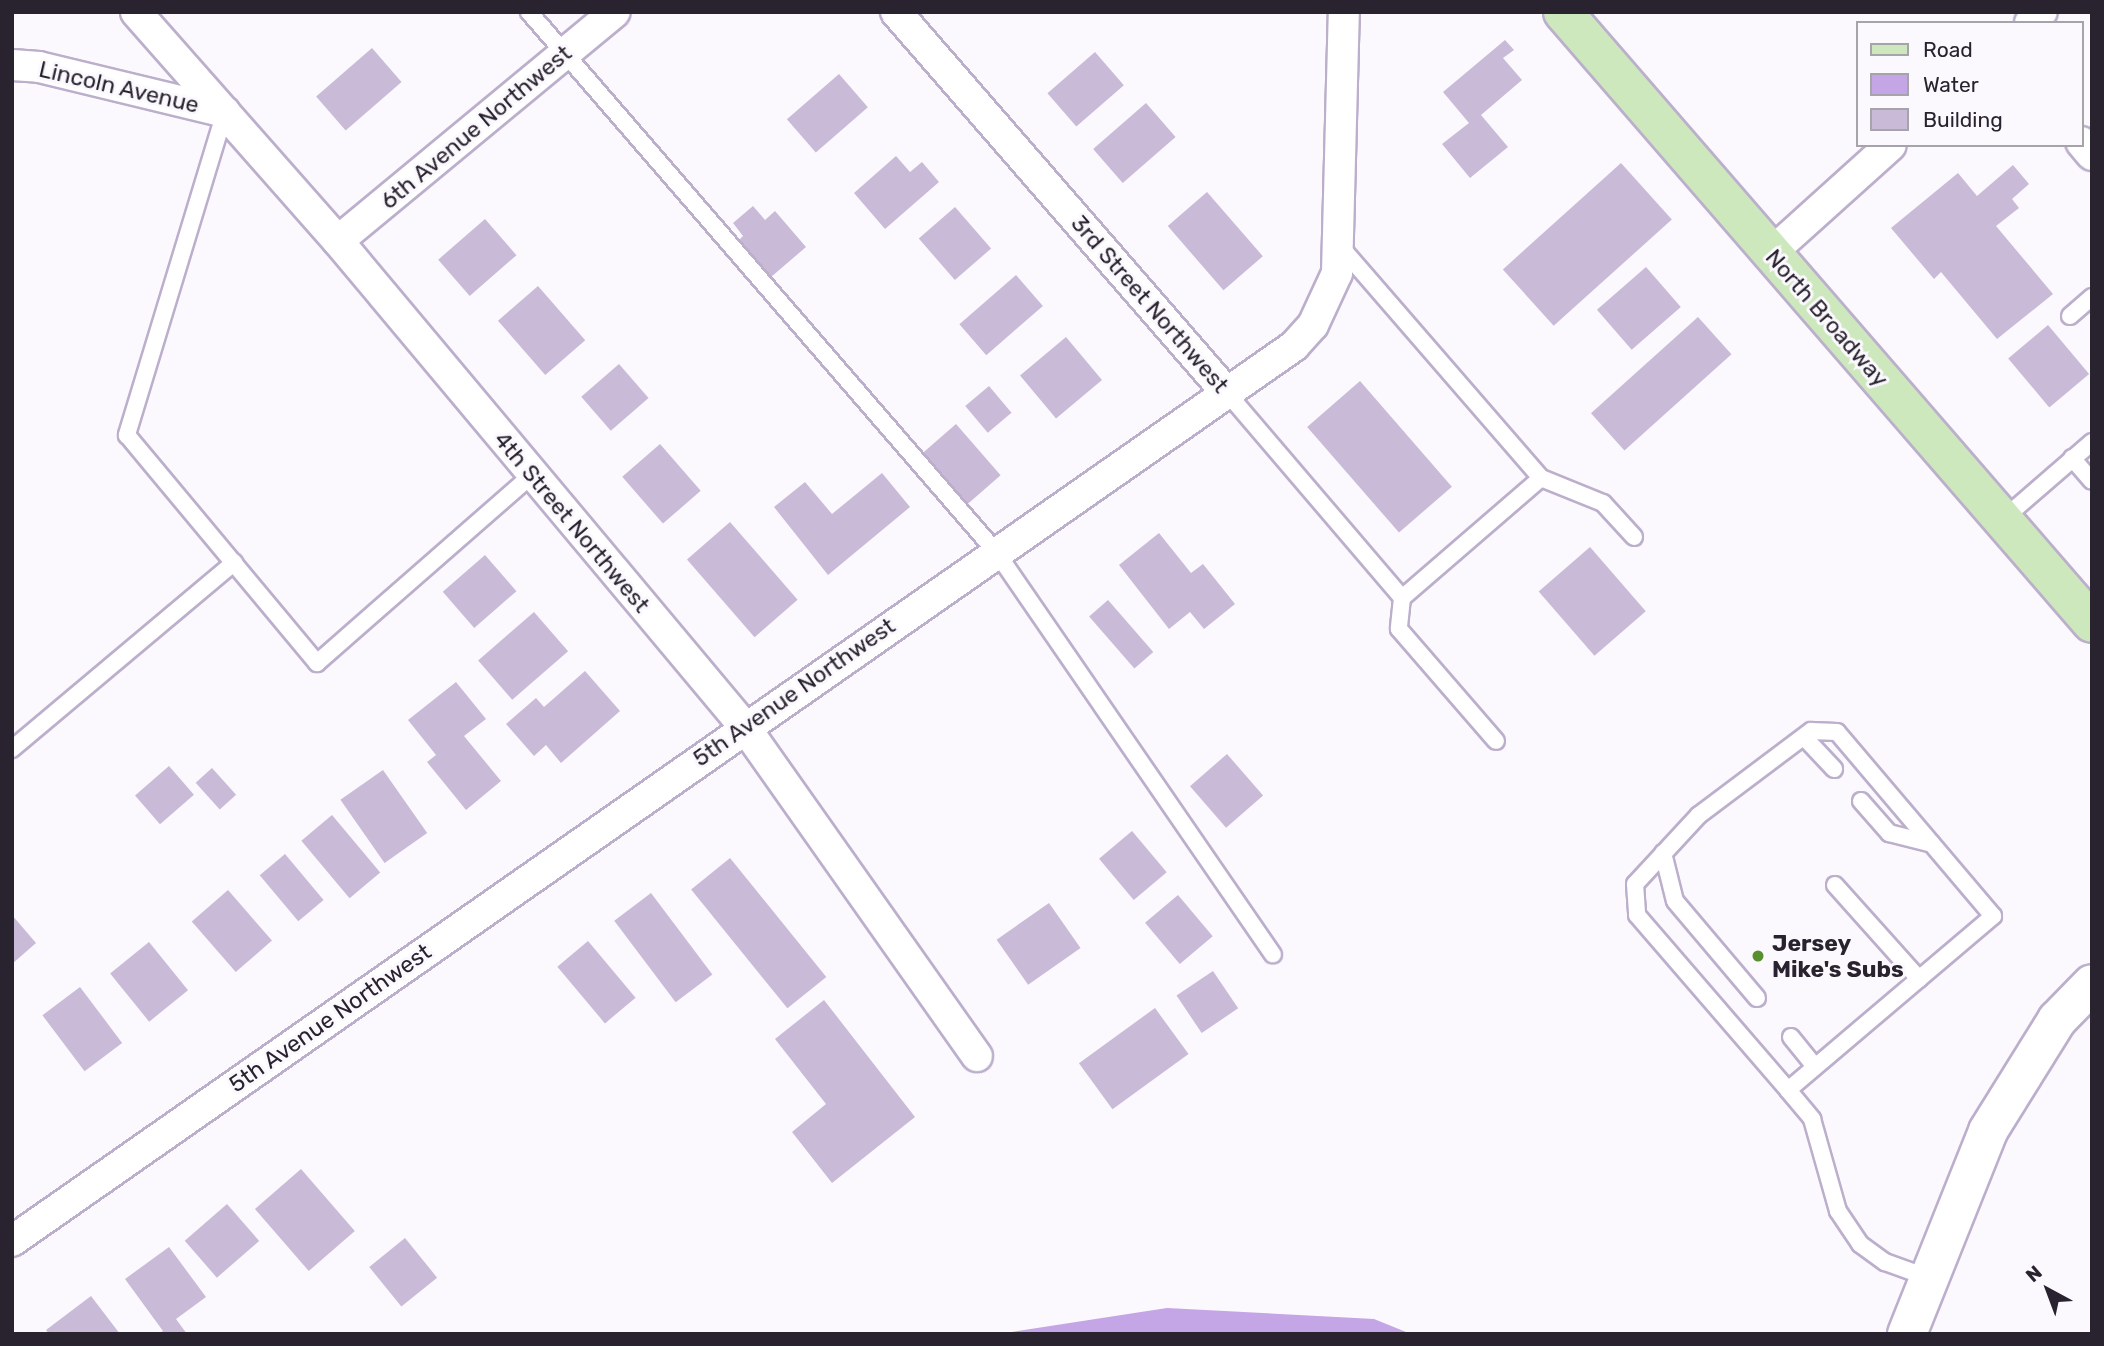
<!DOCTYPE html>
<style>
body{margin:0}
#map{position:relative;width:2104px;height:1346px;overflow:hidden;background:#fbf8fe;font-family:Rubik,sans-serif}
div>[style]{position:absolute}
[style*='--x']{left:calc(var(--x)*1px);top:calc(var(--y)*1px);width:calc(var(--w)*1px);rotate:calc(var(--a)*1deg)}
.water>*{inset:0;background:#c4a5e5}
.building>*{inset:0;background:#c9bbd8;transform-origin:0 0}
.roads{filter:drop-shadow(2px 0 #bcafcc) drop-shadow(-2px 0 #bcafcc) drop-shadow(0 2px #bcafcc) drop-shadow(0 -2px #bcafcc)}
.lane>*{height:16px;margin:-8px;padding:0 8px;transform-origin:8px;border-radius:8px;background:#fff}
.street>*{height:30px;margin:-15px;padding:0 15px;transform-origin:15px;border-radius:15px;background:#fff}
.secondary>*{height:38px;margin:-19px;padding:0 19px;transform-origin:19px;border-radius:19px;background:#fff}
.primary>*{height:38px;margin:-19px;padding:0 19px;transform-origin:19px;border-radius:19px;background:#cee8be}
.dots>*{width:19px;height:19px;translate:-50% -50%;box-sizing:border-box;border:4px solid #fbf8fe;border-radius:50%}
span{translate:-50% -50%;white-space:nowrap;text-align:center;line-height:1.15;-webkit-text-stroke:6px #fbf8fe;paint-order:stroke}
.street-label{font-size:23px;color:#28232e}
.poi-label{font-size:23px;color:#28232e;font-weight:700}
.left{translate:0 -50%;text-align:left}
.frame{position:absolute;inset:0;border:14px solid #28232e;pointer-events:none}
.legend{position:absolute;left:1856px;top:21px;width:228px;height:126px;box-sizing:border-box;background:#fbf8fe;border:2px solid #a7a3ab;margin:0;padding:9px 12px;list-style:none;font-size:21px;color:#28232e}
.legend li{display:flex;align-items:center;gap:14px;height:35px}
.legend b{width:35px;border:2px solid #a7a3ab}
.north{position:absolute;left:2013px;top:1255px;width:70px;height:70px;-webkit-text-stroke:5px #fbf8fe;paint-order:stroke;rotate:319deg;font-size:19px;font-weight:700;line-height:28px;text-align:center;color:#28232e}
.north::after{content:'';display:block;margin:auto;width:24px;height:32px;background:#28232e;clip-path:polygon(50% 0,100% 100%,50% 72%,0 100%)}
</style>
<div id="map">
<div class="water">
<i style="clip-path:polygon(1167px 1308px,1374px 1319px,1411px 1334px,999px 1334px)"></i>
</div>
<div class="building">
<i style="clip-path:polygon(1505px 40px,1514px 50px,1503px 58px,1522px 80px,1481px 115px,1508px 147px,1470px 178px,1442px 144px,1469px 123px,1443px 92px)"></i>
<i style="left:372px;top:48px;width:45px;height:74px;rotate:49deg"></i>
<i style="left:1095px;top:52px;width:44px;height:63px;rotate:49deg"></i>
<i style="left:839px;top:74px;width:44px;height:69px;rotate:49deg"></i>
<i style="left:1146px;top:103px;width:45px;height:70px;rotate:49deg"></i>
<i style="clip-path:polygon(896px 156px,910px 172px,922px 162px,939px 182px,885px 229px,854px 193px)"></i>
<i style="left:1621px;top:163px;width:76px;height:159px;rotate:48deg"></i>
<i style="clip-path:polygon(2013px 165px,2029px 184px,2012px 199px,2019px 208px,1996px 226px,2053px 294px,1997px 339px,1941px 272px,1934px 279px,1891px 228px,1958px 173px,1977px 196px)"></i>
<i style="left:1207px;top:192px;width:85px;height:52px;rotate:49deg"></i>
<i style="clip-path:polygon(753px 206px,765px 220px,775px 211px,806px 247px,771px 277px,739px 240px,743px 236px,733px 223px)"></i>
<i style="left:955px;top:207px;width:55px;height:48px;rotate:49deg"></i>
<i style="left:485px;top:219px;width:48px;height:62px;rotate:49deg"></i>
<i style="left:1646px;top:267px;width:53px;height:65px;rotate:49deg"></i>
<i style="left:1016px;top:275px;width:41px;height:75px;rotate:49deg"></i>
<i style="left:538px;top:286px;width:72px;height:53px;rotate:49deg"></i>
<i style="left:1698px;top:317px;width:50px;height:144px;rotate:48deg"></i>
<i style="left:2048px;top:325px;width:64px;height:52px;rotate:50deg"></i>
<i style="left:1066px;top:337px;width:56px;height:60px;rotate:50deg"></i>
<i style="left:619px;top:364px;width:45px;height:50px;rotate:49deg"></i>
<i style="left:1360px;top:381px;width:140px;height:70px;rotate:49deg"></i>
<i style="left:989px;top:386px;width:35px;height:31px;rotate:50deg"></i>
<i style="left:956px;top:424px;width:68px;height:46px;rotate:49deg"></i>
<i style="left:660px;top:444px;width:62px;height:50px;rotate:49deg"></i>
<i style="clip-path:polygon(882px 473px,910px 507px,828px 575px,774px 507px,805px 482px,832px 514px)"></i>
<i style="left:730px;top:522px;width:103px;height:57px;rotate:49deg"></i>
<i style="clip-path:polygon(1159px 533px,1191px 573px,1203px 564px,1235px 604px,1204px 629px,1190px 612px,1169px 629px,1119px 565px)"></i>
<i style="left:1590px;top:547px;width:85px;height:68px;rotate:49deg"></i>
<i style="left:485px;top:555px;width:48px;height:56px;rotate:49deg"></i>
<i style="left:1108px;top:600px;width:69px;height:25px;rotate:49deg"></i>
<i style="left:534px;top:612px;width:52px;height:74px;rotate:49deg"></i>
<i style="clip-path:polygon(585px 671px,620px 711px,561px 763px,546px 745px,534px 756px,506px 724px,536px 698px,544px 707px)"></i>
<i style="clip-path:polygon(456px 682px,486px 719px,464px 736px,501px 781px,466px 810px,427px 762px,436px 755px,408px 720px)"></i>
<i style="left:1227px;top:754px;width:55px;height:49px;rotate:49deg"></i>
<i style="left:169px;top:766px;width:38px;height:45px;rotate:49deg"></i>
<i style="left:212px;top:768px;width:36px;height:22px;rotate:48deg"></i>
<i style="left:383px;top:770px;width:77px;height:52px;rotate:55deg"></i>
<i style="left:332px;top:815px;width:75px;height:40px;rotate:50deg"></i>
<i style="left:1132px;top:831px;width:54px;height:43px;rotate:50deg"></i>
<i style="left:285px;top:854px;width:60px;height:33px;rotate:50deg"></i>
<i style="left:730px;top:858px;width:153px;height:50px;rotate:51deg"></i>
<i style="left:228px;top:890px;width:67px;height:48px;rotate:49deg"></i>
<i style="left:651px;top:893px;width:102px;height:46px;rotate:53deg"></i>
<i style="left:1178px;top:895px;width:54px;height:43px;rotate:50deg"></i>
<i style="left:1049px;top:903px;width:55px;height:64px;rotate:55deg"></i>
<i style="clip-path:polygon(12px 915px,36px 943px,12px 964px)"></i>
<i style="left:588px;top:941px;width:74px;height:40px;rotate:50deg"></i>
<i style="left:149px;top:942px;width:62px;height:50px;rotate:51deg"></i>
<i style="left:1213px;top:971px;width:45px;height:44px;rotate:56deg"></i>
<i style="left:80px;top:987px;width:70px;height:47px;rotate:53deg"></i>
<i style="clip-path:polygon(824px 1000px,915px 1117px,832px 1183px,792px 1132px,826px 1104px,775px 1039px)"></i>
<i style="left:1155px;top:1008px;width:57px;height:94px;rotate:54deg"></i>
<i style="left:301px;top:1169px;width:82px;height:61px;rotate:49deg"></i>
<i style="left:227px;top:1204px;width:49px;height:56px;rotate:49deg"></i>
<i style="left:405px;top:1238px;width:51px;height:46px;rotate:51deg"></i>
<i style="clip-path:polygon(169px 1247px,206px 1297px,176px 1319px,187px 1334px,158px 1334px,163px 1331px,125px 1279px)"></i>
<i style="clip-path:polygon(91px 1296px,120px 1334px,49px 1334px,46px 1330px)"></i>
</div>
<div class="roads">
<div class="lane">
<i style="--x:529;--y:12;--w:715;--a:49.14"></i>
<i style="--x:997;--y:553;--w:487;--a:55.5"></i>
<i style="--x:225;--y:112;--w:338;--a:106.9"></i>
<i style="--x:127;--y:435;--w:297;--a:50.2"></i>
<i style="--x:317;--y:663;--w:286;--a:-41.2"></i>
<i style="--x:1340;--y:246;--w:307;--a:49.1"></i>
<i style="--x:1541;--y:478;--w:184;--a:139.2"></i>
<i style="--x:1402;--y:598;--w:31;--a:96"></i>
<i style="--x:1399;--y:629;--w:148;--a:49.1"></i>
<i style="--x:2070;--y:316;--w:29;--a:-41"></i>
<i style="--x:1228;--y:394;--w:268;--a:49.5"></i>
<i style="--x:2072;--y:458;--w:30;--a:49"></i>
<i style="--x:1541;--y:478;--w:67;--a:22"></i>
<i style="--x:1603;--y:503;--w:46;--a:47.6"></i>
<i style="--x:2002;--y:520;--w:119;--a:-40.9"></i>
<i style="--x:1804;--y:737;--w:44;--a:46.8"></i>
<i style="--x:12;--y:749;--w:290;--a:-40"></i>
<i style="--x:1861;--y:801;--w:43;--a:48.8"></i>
<i style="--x:1889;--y:833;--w:44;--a:14.3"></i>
<i style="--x:1663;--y:853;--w:49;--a:76"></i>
<i style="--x:1675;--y:901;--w:127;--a:49.8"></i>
<i style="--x:1835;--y:885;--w:126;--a:48.2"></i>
<i style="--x:1791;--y:1037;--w:38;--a:51"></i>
<i style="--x:1788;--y:1090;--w:269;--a:-40.3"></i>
<i style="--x:1993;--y:916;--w:241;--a:-130.3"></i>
<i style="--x:1837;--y:732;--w:26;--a:-178"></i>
<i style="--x:1811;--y:731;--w:140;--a:143.1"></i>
<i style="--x:1699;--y:815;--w:94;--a:132.8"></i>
<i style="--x:1635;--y:884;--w:31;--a:86"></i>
<i style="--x:1637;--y:915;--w:231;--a:49.2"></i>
<i style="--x:1788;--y:1090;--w:38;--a:50"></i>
<i style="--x:1812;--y:1119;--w:96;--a:74.2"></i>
<i style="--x:1838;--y:1211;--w:40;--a:56"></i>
<i style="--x:1860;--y:1244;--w:31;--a:36"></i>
<i style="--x:1885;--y:1262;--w:45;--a:19.7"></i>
</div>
<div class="street">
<i style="--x:136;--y:12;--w:305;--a:48.6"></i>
<i style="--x:338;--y:241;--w:633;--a:50.07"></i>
<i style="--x:744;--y:726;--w:404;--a:54.8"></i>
<i style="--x:896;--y:12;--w:506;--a:49.01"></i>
<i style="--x:2030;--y:23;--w:16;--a:-43"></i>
<i style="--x:12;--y:65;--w:27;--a:4"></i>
<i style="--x:39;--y:67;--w:191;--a:13.6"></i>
<i style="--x:2081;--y:142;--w:17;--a:50"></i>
<i style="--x:338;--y:241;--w:359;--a:-39.6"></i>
<i style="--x:1771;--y:253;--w:161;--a:-42"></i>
<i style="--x:12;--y:1241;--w:1564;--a:-34.92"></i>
<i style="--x:1294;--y:346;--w:28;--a:-48"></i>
<i style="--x:1313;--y:325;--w:57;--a:-65.2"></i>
<i style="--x:1337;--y:273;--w:261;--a:-88.5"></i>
</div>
<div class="secondary">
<i style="--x:1907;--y:1334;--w:219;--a:-68.2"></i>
<i style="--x:1988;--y:1131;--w:131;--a:-58.1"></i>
<i style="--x:2057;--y:1020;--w:50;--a:-45.8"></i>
</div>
<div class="primary">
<i style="--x:1563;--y:12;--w:808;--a:49.11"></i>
</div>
</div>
<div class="dots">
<i style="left:1758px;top:956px;background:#58902d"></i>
</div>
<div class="street-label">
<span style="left:119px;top:87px;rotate:13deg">Lincoln Avenue</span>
<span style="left:476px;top:127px;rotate:-40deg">6th Avenue Northwest</span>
<span style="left:1150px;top:304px;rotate:49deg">3rd Street Northwest</span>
<span style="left:1827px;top:318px;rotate:49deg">North Broadway</span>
<span style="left:572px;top:522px;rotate:50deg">4th Street Northwest</span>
<span style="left:794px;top:692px;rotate:-35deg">5th Avenue Northwest</span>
<span style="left:330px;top:1018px;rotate:-35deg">5th Avenue Northwest</span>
</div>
<div class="poi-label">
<span class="left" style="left:1772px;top:956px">Jersey<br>Mike's Subs</span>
</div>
<div class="frame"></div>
<ul class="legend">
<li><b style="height:9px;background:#cee8be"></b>Road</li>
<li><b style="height:19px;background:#c4a5e5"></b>Water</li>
<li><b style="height:19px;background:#c9bbd8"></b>Building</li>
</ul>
<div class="north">N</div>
</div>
